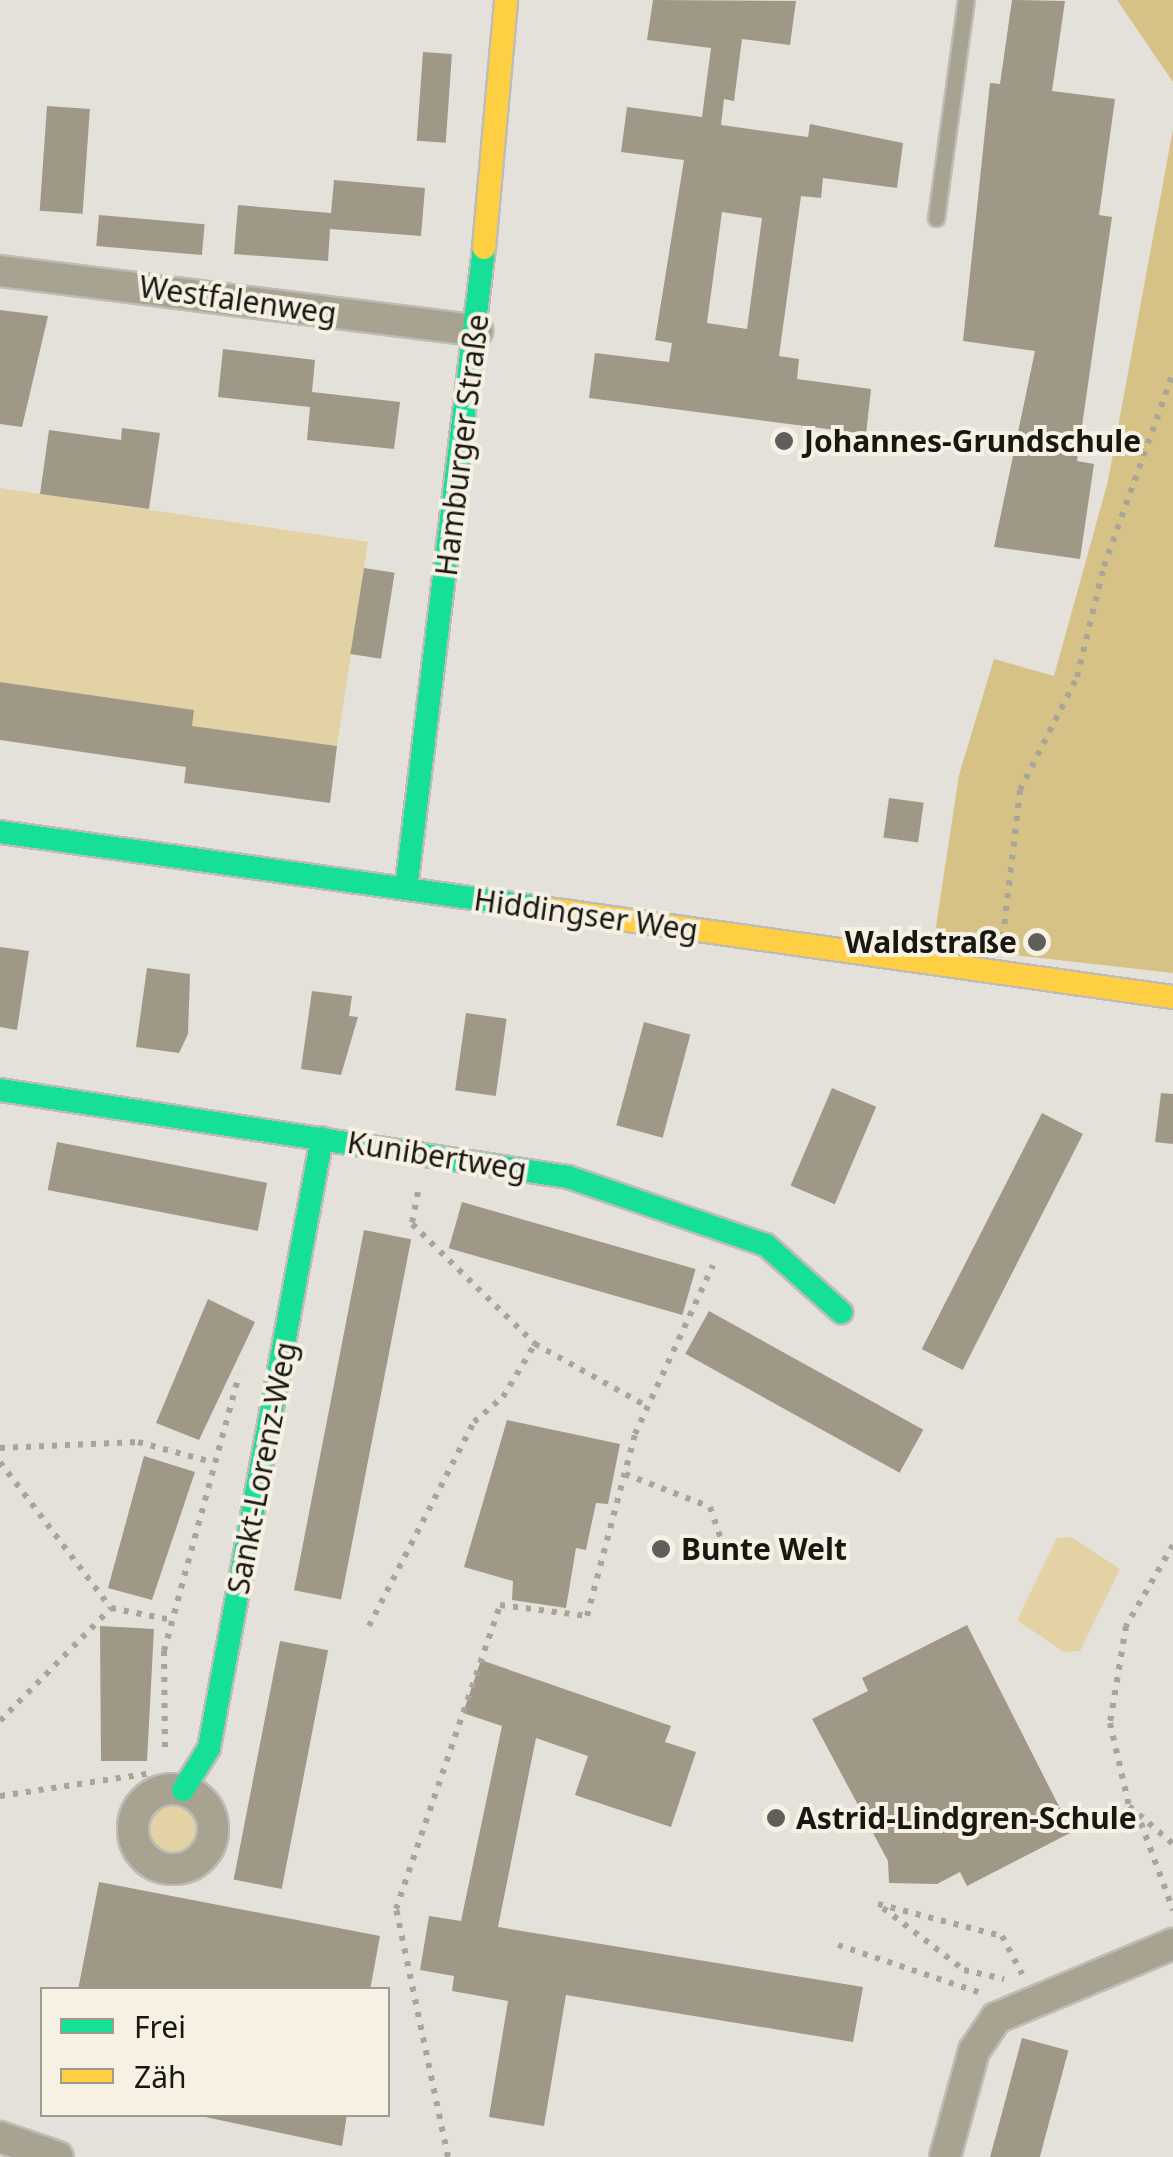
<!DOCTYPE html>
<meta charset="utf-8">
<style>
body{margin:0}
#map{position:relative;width:1173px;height:2157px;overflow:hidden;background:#e4e1da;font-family:"Noto Sans",sans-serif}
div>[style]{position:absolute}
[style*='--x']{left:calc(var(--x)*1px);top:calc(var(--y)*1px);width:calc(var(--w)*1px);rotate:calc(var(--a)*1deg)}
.green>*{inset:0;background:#e2d2a4}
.round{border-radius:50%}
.forest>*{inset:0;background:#d6c287}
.building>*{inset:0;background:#9f9886;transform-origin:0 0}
.path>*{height:6px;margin-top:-3px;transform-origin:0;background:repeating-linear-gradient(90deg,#a9a599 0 5px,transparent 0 13px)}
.roads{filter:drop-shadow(2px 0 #bfbcb7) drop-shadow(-2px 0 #bfbcb7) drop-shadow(0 2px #bfbcb7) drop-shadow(0 -2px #bfbcb7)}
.lane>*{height:15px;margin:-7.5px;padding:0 7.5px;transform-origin:7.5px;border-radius:7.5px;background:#a8a291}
.street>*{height:30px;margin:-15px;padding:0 15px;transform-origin:15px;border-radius:15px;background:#a8a291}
.street>.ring{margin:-15px;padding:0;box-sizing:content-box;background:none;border:30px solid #a8a291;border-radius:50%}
.fast>*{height:22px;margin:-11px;padding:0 11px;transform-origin:11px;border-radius:11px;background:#16e098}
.slow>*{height:22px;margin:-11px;padding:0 11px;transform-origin:11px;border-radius:11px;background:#ffcf43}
.dots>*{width:28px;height:28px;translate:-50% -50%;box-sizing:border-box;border:5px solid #f6f1e3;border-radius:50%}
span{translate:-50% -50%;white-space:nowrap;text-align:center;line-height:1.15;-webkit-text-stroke:8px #f6f1e3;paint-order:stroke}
.street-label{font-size:30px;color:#191712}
.poi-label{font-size:30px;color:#191712;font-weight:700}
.left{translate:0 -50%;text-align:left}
.right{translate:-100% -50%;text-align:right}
.legend{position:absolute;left:40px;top:1987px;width:350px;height:130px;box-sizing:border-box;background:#f6f1e3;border:2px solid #9e9a8f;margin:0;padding:12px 18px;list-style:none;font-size:30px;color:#191712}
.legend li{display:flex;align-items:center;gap:20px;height:50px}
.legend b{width:50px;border:2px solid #9e9a8f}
</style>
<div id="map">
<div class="green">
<i style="clip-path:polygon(0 488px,368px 542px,337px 746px,192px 726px,193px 710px,0 682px)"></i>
<i style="clip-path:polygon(1071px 1537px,1120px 1569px,1080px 1651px,1064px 1652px,1017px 1620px,1057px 1538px)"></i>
<i class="round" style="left:145px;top:1801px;width:56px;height:56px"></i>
</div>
<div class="forest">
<i style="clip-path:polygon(1118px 0,1173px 0,1173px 82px,1117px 0)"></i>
<i style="clip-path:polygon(1173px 129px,1173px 973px,933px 946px,959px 775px,994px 659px,1054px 676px,1108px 481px)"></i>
</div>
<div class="building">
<i style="clip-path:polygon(evenodd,653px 0,796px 1px,790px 45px,742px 39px,734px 101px,724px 99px,721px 125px,808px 137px,810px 124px,903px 143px,897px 188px,823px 178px,821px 198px,801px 196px,779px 356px,799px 359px,797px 379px,871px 389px,866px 434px,589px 398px,595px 353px,669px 362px,672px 343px,655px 340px,684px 160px,621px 152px,627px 107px,702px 117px,711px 48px,647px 40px,653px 0,722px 212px,762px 218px,747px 329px,707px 323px,722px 212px)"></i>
<i style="clip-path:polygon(1012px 0,1065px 1px,1052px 91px,1115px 99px,1099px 215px,1112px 217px,1077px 461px,1094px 464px,1080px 559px,994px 547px,1035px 351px,963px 341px,990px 83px,1000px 84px)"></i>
<i style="left:423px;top:52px;width:29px;height:89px;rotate:4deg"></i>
<i style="left:47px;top:106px;width:43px;height:105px;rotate:4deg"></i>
<i style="clip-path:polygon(334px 180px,425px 188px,421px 236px,330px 229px,328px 261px,234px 254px,238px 205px,331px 213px)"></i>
<i style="left:99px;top:215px;width:106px;height:31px;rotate:5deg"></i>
<i style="clip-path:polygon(0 310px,48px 316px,22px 427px,0 424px)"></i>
<i style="clip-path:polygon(223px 349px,315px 360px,312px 392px,400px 402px,394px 449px,307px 440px,310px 407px,218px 397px)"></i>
<i style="clip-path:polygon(122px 428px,160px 433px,149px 509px,40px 494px,49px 430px,121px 440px)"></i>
<i style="left:364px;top:568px;width:31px;height:87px;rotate:9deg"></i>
<i style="clip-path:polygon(0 682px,194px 710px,192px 726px,337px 746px,330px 803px,184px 783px,186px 767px,0 740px)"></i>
<i style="left:889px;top:798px;width:35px;height:40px;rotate:8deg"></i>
<i style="clip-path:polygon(0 947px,29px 951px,17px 1030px,0 1027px)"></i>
<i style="clip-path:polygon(147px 968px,190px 974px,188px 1034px,179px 1053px,136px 1047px)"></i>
<i style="clip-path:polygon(312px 991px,352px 996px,349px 1016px,358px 1017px,341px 1075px,301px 1069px)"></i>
<i style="left:466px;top:1013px;width:41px;height:78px;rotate:8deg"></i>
<i style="left:644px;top:1022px;width:48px;height:107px;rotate:15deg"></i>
<i style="left:832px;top:1088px;width:48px;height:106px;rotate:23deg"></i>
<i style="clip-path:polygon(1161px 1093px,1173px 1094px,1173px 1144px,1155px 1142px)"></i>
<i style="left:1042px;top:1113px;width:46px;height:265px;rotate:27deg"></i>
<i style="left:57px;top:1142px;width:214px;height:49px;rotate:11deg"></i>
<i style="left:462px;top:1202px;width:243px;height:48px;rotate:16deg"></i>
<i style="left:364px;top:1230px;width:48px;height:367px;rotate:11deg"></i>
<i style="clip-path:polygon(208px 1299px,255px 1322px,199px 1440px,156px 1423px)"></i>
<i style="left:709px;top:1311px;width:245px;height:49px;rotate:29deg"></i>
<i style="clip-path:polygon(507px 1420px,620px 1444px,608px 1504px,596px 1503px,586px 1550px,576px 1548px,566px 1608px,512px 1600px,513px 1581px,464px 1567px)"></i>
<i style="clip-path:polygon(144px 1456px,195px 1472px,152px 1600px,108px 1588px)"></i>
<i style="clip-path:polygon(967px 1625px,1072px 1832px,967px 1886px,960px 1872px,937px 1884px,889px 1883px,888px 1861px,812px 1719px,868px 1691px,862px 1678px)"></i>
<i style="clip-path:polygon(100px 1626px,154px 1629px,147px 1761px,101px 1761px)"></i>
<i style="left:280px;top:1641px;width:49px;height:243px;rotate:11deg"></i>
<i style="clip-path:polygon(481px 1660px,671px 1726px,665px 1742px,696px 1752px,671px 1827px,575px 1795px,588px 1756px,536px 1738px,498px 1927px,863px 1987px,853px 2042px,566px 1995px,544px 2126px,489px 2117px,508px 2001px,452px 1991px,454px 1976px,420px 1970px,429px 1916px,461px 1921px,502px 1726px,463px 1713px)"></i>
<i style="clip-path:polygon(99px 1882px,380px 1936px,370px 1990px,78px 1990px)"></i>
<i style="left:1022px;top:2038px;width:48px;height:123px;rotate:15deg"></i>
<i style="clip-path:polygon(191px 2114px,347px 2114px,342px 2146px)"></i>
</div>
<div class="path">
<i style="--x:1003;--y:937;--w:148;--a:-83.4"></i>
<i style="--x:1020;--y:790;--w:127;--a:-63.2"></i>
<i style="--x:1077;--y:677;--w:114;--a:-76.3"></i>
<i style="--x:1104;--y:566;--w:205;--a:-70.3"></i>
<i style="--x:418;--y:1192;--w:33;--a:101"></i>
<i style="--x:412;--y:1224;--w:172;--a:44.3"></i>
<i style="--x:0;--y:1448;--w:138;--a:-2.5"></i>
<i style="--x:138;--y:1442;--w:77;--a:15.1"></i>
<i style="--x:0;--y:1462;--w:183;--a:52.8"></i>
<i style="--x:111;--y:1608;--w:62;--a:11.1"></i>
<i style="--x:625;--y:1474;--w:91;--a:21.2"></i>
<i style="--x:710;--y:1507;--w:36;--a:71"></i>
<i style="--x:1173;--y:1545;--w:94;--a:120.1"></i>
<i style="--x:1126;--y:1626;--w:98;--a:99.4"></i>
<i style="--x:1110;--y:1723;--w:85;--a:77.1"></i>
<i style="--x:1129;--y:1806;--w:58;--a:40.8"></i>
<i style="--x:369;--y:1626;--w:229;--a:-62.8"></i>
<i style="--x:474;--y:1422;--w:38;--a:-41"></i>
<i style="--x:503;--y:1397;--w:62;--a:-58.9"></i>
<i style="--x:535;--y:1344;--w:129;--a:29.1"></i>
<i style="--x:0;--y:1721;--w:158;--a:-45.5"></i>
<i style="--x:165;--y:1747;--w:96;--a:-90.6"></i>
<i style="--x:164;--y:1651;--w:286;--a:-74.8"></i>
<i style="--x:0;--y:1796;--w:154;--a:-8.6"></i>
<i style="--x:1141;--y:1823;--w:93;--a:69.8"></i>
<i style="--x:878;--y:1904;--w:128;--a:14.5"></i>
<i style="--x:1002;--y:1936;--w:43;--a:62.2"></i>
<i style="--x:883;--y:1908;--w:102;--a:37.4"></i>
<i style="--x:964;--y:1970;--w:41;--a:12.7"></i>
<i style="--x:838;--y:1945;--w:148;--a:18.6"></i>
<i style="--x:448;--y:2157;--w:253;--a:-101.8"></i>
<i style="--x:396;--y:1909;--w:321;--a:-71.1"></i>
<i style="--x:500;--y:1605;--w:88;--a:7.2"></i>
<i style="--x:587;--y:1616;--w:188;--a:-75.2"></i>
<i style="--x:635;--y:1434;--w:186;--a:-65.2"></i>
</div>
<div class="roads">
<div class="lane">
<i style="--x:936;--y:218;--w:220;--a:-82.2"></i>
</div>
<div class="street">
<i style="--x:0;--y:271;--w:481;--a:7.1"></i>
<i class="ring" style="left:133px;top:1789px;width:50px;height:50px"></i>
<i style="--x:0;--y:2137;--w:61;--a:19"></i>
<i style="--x:945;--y:2157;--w:110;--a:-74.7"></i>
<i style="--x:974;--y:2051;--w:40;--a:-56"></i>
<i style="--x:996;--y:2018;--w:192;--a:-22.7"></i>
</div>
<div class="fast">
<i style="--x:0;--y:832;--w:547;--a:7.98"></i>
<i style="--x:406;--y:889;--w:646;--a:-83.06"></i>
<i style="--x:0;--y:1090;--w:575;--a:8.71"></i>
<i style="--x:568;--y:1177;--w:209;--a:19"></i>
<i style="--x:766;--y:1245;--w:101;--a:41.8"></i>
<i style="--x:183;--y:1790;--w:49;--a:-58.2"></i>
<i style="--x:209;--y:1748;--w:620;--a:-79.51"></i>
</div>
<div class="slow">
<i style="--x:484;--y:248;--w:249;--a:-84.9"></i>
<i style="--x:542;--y:908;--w:637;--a:8.03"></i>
</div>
</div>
<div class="dots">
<i style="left:784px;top:441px;background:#605e58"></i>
<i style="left:1037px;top:942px;background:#605e58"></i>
<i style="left:661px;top:1549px;background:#605e58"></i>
<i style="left:776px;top:1818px;background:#605e58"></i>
</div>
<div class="street-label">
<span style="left:238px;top:300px;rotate:8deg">Westfalenweg</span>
<span style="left:462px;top:445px;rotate:-83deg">Hamburger Straße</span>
<span style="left:586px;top:915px;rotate:8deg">Hiddingser Weg</span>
<span style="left:437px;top:1156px;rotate:9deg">Kunibertweg</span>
<span style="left:262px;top:1468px;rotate:-79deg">Sankt-Lorenz-Weg</span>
</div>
<div class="poi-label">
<span class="left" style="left:804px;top:441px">Johannes-Grundschule</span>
<span class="right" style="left:1017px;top:942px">Waldstraße</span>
<span class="left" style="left:681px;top:1549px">Bunte Welt</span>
<span class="left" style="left:796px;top:1818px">Astrid-Lindgren-Schule</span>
</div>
<ul class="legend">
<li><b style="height:12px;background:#16e098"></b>Frei</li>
<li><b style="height:12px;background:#ffcf43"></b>Zäh</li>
</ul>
</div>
